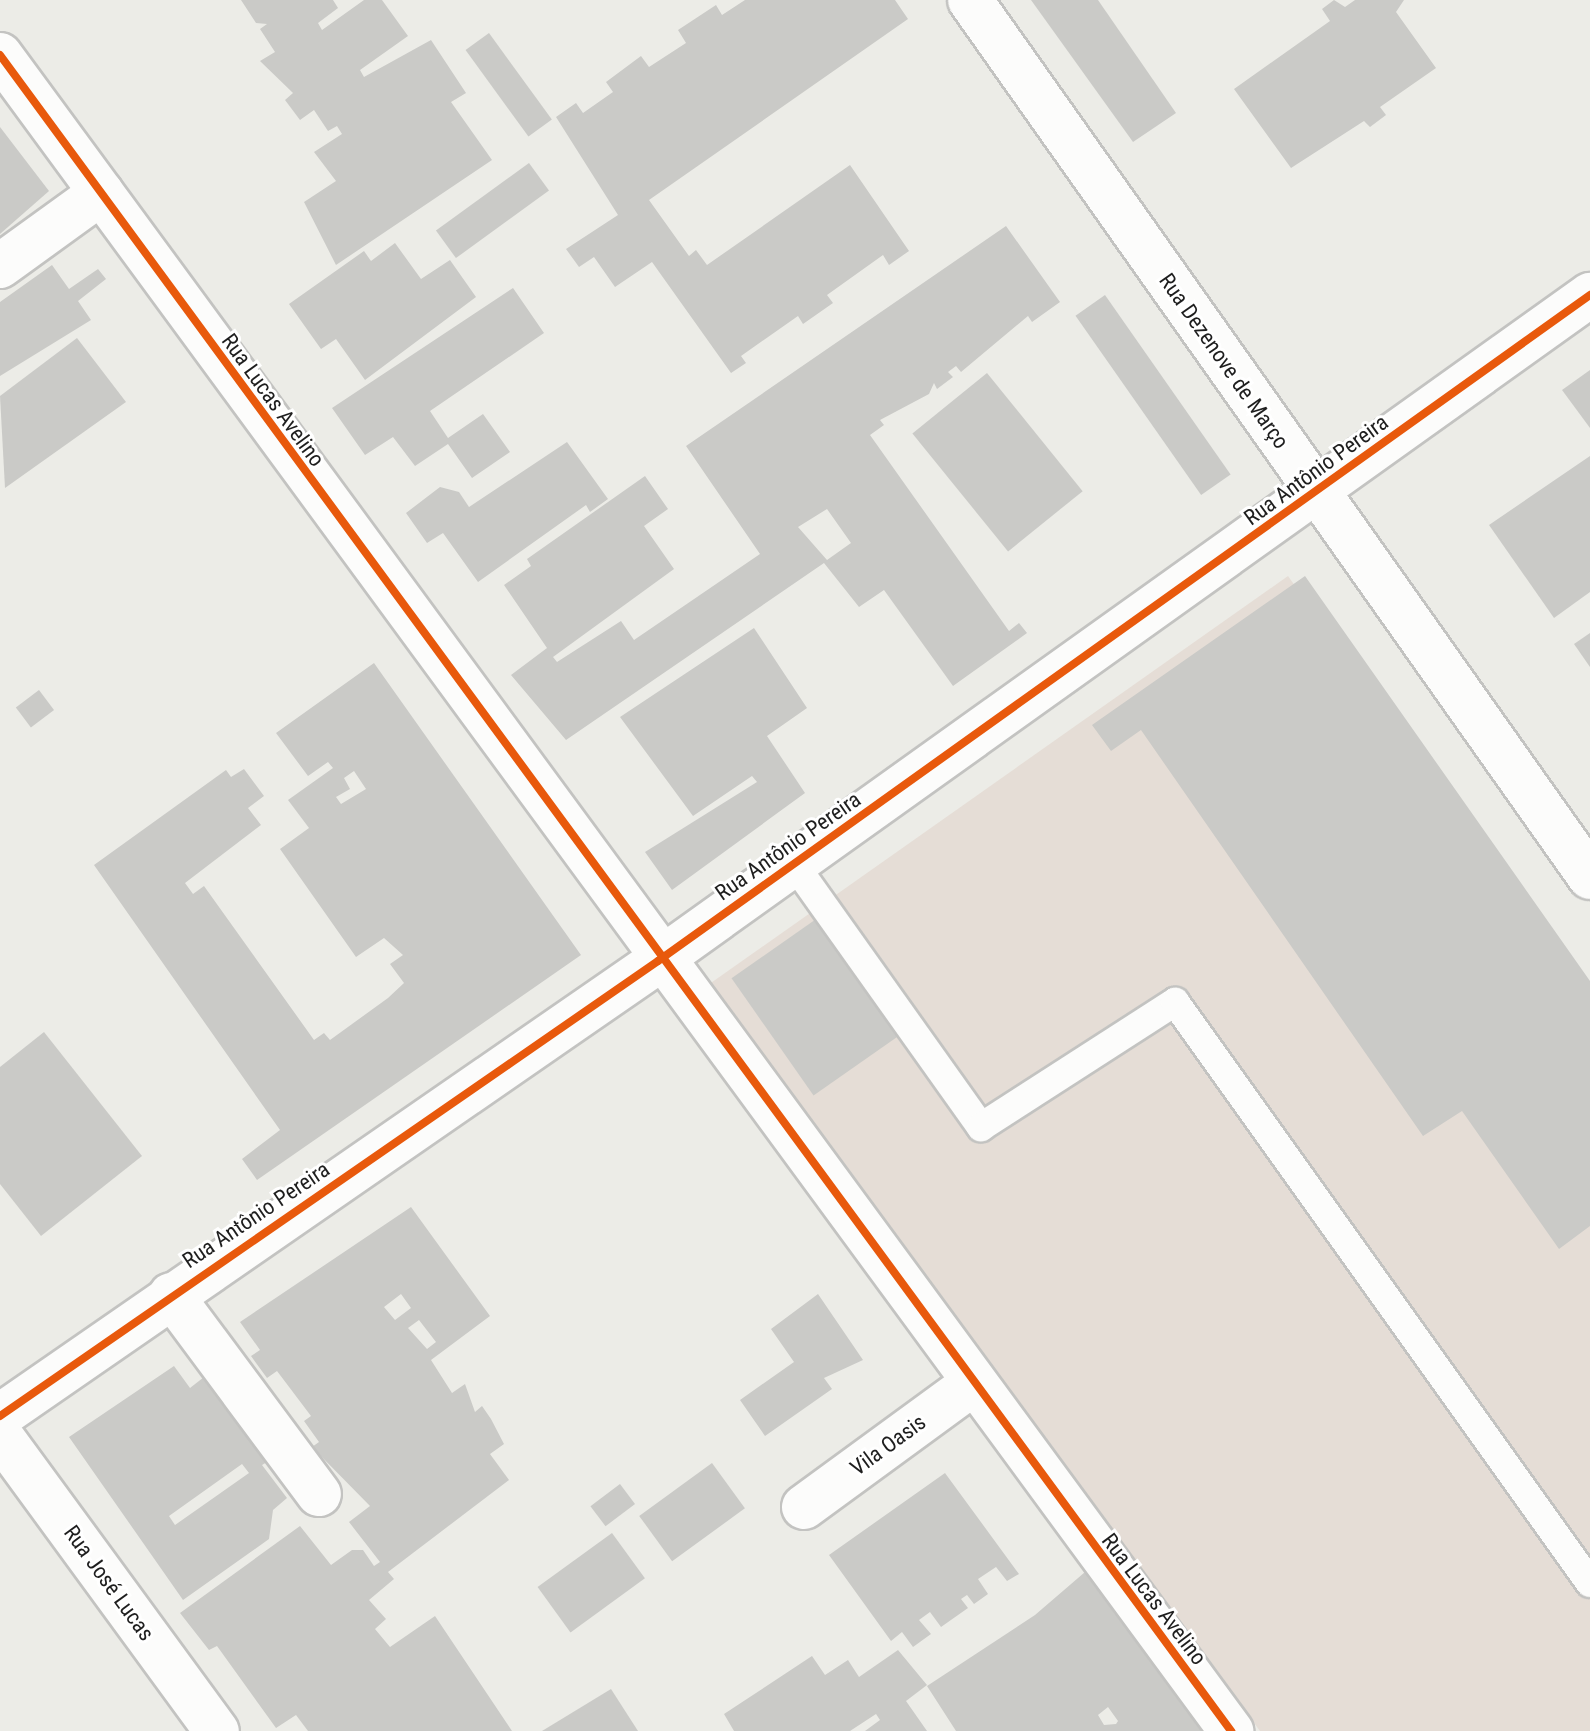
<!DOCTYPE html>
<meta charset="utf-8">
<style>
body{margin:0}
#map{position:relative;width:1590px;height:1731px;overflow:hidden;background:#ecece7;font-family:"Roboto Condensed",sans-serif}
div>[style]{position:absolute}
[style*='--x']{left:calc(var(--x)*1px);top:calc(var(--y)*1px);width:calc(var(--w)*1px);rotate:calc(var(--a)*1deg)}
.commercial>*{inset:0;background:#e5ddd6}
.building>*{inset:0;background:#cacac7;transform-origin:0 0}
.roads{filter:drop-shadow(2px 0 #c3c3c1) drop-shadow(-2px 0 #c3c3c1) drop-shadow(0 2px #c3c3c1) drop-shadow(0 -2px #c3c3c1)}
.service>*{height:28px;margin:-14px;padding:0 14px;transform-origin:14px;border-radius:14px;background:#fcfcfb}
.minor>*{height:44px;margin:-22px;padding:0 22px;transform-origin:22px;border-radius:22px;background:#fcfcfb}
.cycleway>*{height:8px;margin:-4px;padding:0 4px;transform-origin:4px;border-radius:4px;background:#e8590c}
span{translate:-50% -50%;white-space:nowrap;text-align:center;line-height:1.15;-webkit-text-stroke:6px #fff;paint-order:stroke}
.street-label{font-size:22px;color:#1e1e1e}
</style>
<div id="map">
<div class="commercial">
<i style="clip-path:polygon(1288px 576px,1590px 1000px,1590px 1731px,1260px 1731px,708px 985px)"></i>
</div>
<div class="building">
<i style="clip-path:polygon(241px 0,333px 0,338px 8px,318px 23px,322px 30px,364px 0,382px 0,408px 36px,360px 70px,364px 77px,431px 40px,466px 93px,451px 102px,492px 160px,336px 265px,304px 202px,336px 181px,314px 152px,342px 134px,337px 126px,328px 131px,314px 110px,300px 120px,285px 100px,293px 93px,260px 61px,275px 52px,260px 29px,267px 24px,256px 23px)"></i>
<i style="clip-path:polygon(745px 0,895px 0,908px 19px,649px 200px,689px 256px,696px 250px,707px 265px,850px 165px,909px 251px,889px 265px,883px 255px,827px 295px,833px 303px,803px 324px,798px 316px,741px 356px,746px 363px,731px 373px,652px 262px,615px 287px,594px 257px,579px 267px,566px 249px,618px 215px,556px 117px,576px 103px,583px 113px,613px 92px,606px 82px,641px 56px,649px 67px,686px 43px,678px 30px,716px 5px,722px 15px)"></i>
<i style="clip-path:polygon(1031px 0,1098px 0,1176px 113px,1133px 142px)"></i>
<i style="clip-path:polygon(1334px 0,1345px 7px,1355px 0,1404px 0,1396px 12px,1436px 68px,1380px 107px,1386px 115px,1370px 127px,1364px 121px,1291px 168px,1234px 89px,1330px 21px,1322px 9px)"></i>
<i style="left:489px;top:33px;width:107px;height:29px;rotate:54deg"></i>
<i style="clip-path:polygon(0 127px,49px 191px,0 234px)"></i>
<i style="left:529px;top:163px;width:34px;height:115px;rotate:54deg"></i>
<i style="clip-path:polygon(evenodd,1006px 226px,1060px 302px,1032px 322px,1028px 316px,961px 372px,956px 366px,948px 372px,953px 377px,937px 389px,934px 383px,929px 394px,880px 420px,884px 425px,870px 435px,1009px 631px,1019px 623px,1027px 633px,953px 686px,884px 590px,859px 607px,824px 563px,566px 740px,511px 675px,547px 648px,504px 585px,531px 566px,527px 559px,645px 476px,668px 509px,644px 526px,674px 569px,553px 657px,557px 662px,621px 621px,634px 640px,760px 554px,686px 446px,1006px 226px,827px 509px,851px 543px,827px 560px,798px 527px,827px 509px)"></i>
<i style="clip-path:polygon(395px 243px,421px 279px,450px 260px,476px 297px,365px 380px,336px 339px,321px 349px,289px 304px,364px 251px,371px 261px)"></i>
<i style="clip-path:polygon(52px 265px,69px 289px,98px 269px,106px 279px,78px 301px,91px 320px,0 376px,0 302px)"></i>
<i style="clip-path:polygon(513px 288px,544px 333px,430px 411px,448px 438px,483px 414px,510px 452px,472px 478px,448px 444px,415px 466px,393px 437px,365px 455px,332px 408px)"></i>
<i style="left:1105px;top:295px;width:219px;height:36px;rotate:55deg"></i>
<i style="clip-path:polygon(77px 338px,126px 402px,5px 488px,0 396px)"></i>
<i style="clip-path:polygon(1590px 370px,1590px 428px,1562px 390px)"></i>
<i style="left:987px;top:373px;width:152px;height:96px;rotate:51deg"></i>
<i style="clip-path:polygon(567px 442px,608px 499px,590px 512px,586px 505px,478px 582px,443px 533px,427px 543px,406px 513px,440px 487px,459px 492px,469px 507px)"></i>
<i style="clip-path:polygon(1590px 456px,1590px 592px,1554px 618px,1489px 525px)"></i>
<i style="clip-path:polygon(1305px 576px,1590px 981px,1590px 1226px,1559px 1249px,1462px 1111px,1423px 1136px,1141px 730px,1111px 751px,1092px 725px)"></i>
<i style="clip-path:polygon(754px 628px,807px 708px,767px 736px,805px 793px,672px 890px,645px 852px,757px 782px,752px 776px,693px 816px,620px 717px)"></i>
<i style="clip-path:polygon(1590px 633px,1590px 667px,1574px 644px)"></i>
<i style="clip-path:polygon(evenodd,374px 663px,581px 955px,257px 1180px,242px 1159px,280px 1130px,94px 865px,226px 770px,231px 777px,244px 769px,264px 796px,248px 808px,261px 825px,185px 883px,193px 894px,204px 886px,314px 1040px,324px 1033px,330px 1040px,388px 998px,404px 983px,390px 964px,403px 955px,384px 938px,356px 957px,280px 849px,309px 828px,288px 800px,333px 768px,328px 762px,308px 776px,276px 733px,374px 663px,354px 771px,366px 789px,341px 804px,336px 797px,350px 789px,344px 778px,354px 771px)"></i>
<i style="left:39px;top:690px;width:25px;height:29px;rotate:53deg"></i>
<i style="left:829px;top:910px;width:143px;height:119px;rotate:55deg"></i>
<i style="clip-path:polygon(44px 1032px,142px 1156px,41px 1236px,0 1184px,0 1067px)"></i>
<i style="clip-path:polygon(evenodd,411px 1207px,490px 1316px,431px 1360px,452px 1393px,465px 1384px,475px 1412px,482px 1406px,491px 1419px,504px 1444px,490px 1454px,509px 1480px,388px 1572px,394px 1579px,369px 1600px,386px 1619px,375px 1629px,390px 1647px,435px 1616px,512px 1731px,308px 1731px,296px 1715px,276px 1728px,217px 1646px,209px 1650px,180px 1613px,300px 1526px,331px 1565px,352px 1550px,363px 1550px,374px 1566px,380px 1562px,349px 1522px,370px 1506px,312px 1447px,319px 1442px,304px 1421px,311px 1416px,277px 1371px,267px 1378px,251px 1356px,260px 1350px,240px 1322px,411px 1207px,401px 1294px,411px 1308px,395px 1320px,384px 1307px,401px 1294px,411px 1207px,419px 1320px,436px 1342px,427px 1349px,408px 1328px,419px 1320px)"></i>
<i style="clip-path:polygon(818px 1294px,863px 1360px,824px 1378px,832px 1389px,765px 1436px,740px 1400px,794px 1362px,771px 1329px)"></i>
<i style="clip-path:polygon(evenodd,174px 1366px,190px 1388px,213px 1370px,277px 1456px,262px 1465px,287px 1498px,273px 1510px,269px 1539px,183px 1600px,69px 1437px,174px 1366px,242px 1464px,249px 1473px,175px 1525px,169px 1516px,242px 1464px)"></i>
<i style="left:712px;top:1463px;width:56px;height:90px;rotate:54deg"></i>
<i style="clip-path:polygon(945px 1473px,1019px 1574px,1007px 1581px,996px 1567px,978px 1579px,988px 1594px,974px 1604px,967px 1595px,961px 1599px,968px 1608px,941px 1627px,930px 1612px,919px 1620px,931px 1634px,913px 1647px,902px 1632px,891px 1641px,829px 1555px)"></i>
<i style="left:620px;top:1484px;width:25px;height:37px;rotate:53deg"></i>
<i style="left:612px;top:1533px;width:56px;height:92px;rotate:54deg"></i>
<i style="clip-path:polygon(evenodd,1092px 1566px,1214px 1731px,956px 1731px,927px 1686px,1035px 1615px,1092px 1566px,1108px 1707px,1118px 1721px,1116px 1724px,1104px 1725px,1098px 1715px,1108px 1707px)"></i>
<i style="clip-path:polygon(898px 1650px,927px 1685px,906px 1701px,927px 1731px,865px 1731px,880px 1720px,876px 1714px,850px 1731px,734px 1731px,724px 1714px,812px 1656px,825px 1675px,848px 1660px,859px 1677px)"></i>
<i style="clip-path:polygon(611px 1689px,638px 1731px,542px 1731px)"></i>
</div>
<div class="roads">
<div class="service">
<i style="--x:794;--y:864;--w:323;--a:54.6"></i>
<i style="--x:981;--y:1127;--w:231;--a:-32.8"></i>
<i style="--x:1175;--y:1002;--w:714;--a:54.46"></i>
</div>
<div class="minor">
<i style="--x:970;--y:0;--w:1074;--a:54.74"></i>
<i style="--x:0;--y:55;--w:2080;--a:53.7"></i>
<i style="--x:0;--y:266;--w:125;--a:-35.9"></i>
<i style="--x:171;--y:1295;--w:248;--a:53.4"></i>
<i style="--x:0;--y:1416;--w:800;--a:-34.66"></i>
<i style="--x:658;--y:961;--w:1146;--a:-35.55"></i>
<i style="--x:0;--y:1435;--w:367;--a:53.8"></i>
<i style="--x:804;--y:1507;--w:208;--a:-36.2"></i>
</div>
</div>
<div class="cycleway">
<i style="--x:0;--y:55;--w:2080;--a:53.7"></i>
<i style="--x:0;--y:1416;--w:800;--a:-34.66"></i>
<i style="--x:658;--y:961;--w:1146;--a:-35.55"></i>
</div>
<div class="street-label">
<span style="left:1224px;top:361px;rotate:55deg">Rua Dezenove de Março</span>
<span style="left:273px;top:400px;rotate:54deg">Rua Lucas Avelino</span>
<span style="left:1316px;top:470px;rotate:-36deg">Rua Antônio Pereira</span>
<span style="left:788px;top:846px;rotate:-35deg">Rua Antônio Pereira</span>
<span style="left:256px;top:1215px;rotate:-34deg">Rua Antônio Pereira</span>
<span style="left:888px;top:1445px;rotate:-36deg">Vila Oasis</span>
<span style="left:109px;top:1583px;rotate:54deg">Rua José Lucas</span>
<span style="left:1154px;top:1599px;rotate:53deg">Rua Lucas Avelino</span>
</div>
</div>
